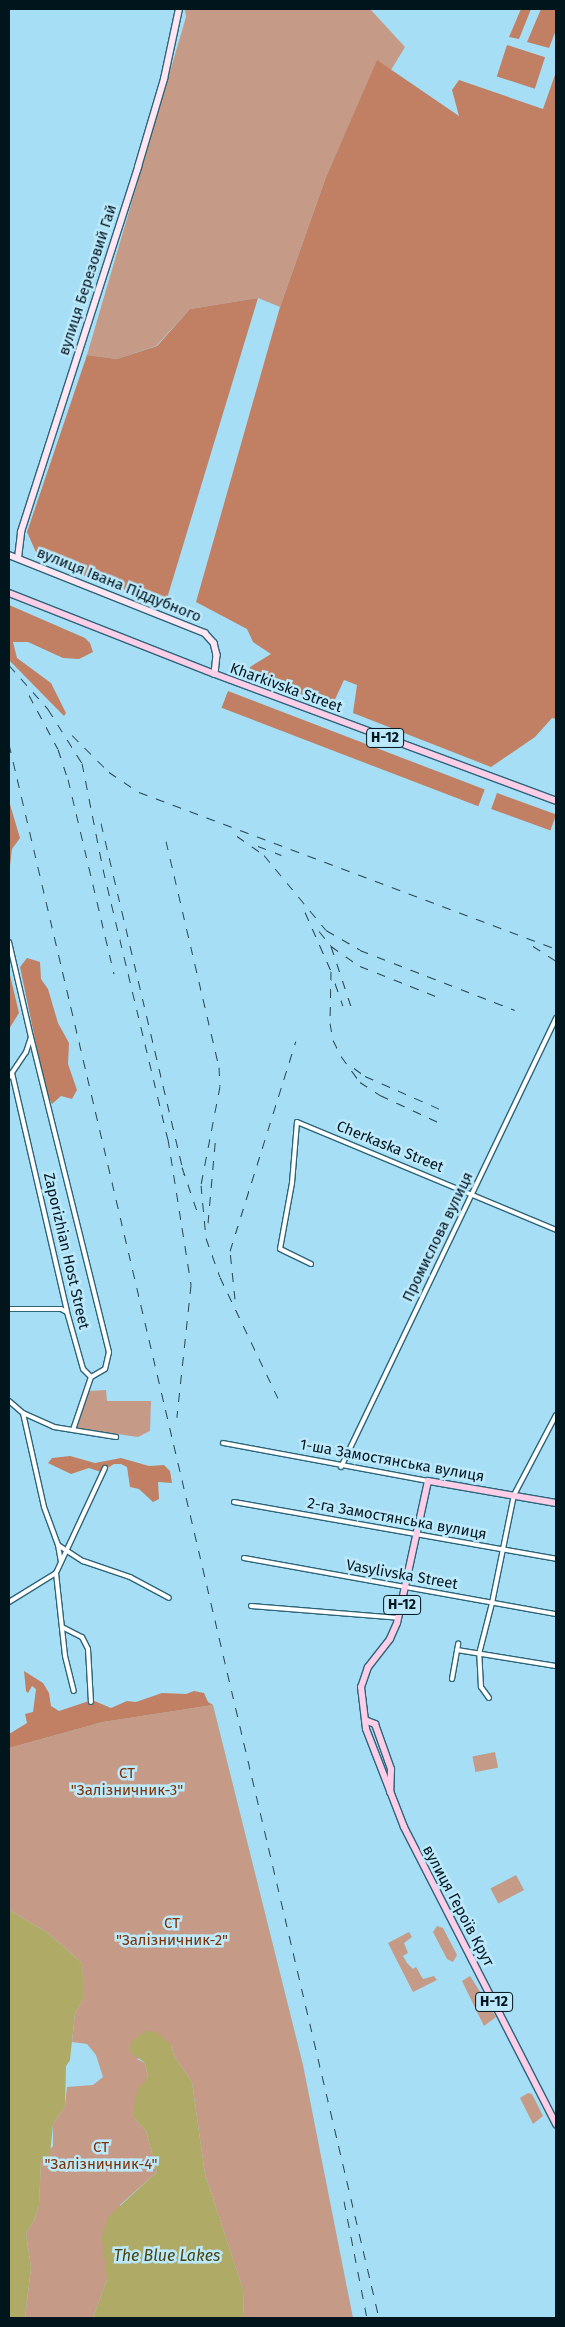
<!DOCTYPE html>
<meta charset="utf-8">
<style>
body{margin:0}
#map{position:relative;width:565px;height:2327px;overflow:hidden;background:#a5def5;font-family:"Fira Sans",sans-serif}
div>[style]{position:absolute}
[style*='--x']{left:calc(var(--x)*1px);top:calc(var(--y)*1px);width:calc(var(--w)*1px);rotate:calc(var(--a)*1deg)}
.green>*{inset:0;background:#c59a86;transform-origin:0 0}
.forest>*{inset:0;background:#c18063;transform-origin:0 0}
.water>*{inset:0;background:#afaa65}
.roads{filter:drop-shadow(1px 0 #2d6478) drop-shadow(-1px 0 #2d6478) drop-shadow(0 1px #2d6478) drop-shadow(0 -1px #2d6478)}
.street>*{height:4px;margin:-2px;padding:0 2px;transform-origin:2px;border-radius:2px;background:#fff}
.secondary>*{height:5.5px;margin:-2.75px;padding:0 2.75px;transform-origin:2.75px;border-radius:2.75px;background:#fee6f3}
.primary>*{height:6px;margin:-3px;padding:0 3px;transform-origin:3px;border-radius:3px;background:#fccee8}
.rail>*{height:1px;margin-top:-0.5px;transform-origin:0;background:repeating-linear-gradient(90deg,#27444f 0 9px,transparent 0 18px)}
span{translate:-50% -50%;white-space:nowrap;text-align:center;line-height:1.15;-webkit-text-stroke:5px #bce9fc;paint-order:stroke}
.shield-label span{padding:1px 4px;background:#bce9fc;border:1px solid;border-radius:4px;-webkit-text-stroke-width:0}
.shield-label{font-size:14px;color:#01151d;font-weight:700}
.street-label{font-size:15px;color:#01151d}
.park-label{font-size:15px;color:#7f3100}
.water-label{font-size:16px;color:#47430b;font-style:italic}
.frame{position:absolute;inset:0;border:10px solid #01151d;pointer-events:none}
</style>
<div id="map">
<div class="green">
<i style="clip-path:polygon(185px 9px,370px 9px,405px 47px,391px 70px,377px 61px,326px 177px,280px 307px,258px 298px,190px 309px,156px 346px,117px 359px,87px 355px,186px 17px)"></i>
<i style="clip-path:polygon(106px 1390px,107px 1401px,151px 1401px,150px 1431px,138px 1437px,76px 1428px,88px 1391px)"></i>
<i style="clip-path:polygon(213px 1705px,303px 2065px,353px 2318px,244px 2318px,243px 2289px,205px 2174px,192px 2082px,174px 2056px,171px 2045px,137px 2059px,145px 2063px,148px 2077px,135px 2119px,146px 2131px,157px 2172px,120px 2205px,107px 2279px,93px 2318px,25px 2318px,31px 2268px,26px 2233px,34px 2221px,39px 2205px,41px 2160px,53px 2146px,53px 2124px,65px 2106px,67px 2087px,93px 2085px,103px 2077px,96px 2055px,87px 2044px,72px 2042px,75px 2013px,83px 1999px,82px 1963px,48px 1933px,9px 1910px,9px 1748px,103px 1722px)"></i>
<i style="left:495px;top:1752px;width:16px;height:23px;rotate:79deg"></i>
<i style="left:516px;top:1875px;width:17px;height:29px;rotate:62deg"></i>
<i style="clip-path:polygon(437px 1926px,443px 1928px,457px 1955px,453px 1962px,447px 1959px,433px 1932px)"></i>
<i style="clip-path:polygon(409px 1932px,412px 1937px,404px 1943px,408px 1953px,403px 1956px,407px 1963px,413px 1969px,416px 1967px,423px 1979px,434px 1976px,437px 1980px,413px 1992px,388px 1943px)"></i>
<i style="clip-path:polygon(470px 1976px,496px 2017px,484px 2026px,462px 1981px)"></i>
<i style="clip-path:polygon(528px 2093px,532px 2094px,543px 2116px,533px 2124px,520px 2098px)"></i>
</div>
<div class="forest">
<i style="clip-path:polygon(521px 9px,531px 9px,519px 39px,509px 37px)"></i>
<i style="clip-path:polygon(541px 9px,556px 9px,556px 30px,549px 48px,527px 42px)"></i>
<i style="left:507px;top:45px;width:40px;height:33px;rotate:18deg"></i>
<i style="clip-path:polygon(377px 60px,459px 116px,452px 90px,459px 80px,543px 109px,556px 72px,556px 719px,552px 718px,535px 737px,491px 767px,353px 713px,357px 685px,344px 680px,332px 706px,251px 675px,250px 667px,271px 654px,253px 642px,247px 629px,196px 602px,280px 307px,326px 177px)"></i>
<i style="clip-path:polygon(258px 298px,165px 605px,39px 559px,27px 532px,87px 355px,117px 359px,157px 346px,190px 309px)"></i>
<i style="clip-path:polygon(9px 605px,85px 638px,90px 643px,93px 652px,79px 659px,63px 658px,28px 642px,13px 642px,17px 658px,51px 683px,66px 713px,64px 716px,9px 660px)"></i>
<i style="left:228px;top:691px;width:275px;height:18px;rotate:21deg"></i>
<i style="left:497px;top:793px;width:63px;height:17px;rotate:20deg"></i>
<i style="clip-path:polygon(9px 801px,20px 838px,12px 849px,9px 875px)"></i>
<i style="clip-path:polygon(27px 958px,40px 962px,41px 979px,48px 989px,58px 1023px,69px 1043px,68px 1064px,77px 1090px,72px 1099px,61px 1096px,52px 1104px,46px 1092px,20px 967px)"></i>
<i style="clip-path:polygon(9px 971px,19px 1013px,9px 1029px)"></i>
<i style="clip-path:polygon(70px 1456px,95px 1463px,121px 1458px,149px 1466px,164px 1465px,170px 1471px,172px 1483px,158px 1482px,159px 1499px,153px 1502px,139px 1489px,130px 1487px,127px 1467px,121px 1464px,114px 1464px,101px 1472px,89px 1468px,71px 1474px,48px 1463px,52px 1458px)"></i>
<i style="clip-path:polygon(24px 1671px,43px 1683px,49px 1693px,51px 1706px,59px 1711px,92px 1700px,111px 1708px,127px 1701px,136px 1702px,162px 1693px,186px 1694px,194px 1691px,204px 1693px,208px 1702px,213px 1705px,103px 1722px,9px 1748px,9px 1734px,27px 1723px,25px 1714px,33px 1712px,36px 1689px,32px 1686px,28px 1693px,26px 1691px)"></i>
</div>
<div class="water">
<i style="clip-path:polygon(9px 1910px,48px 1933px,82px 1963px,83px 1979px,83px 1999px,75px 2013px,70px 2060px,66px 2066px,65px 2106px,53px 2124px,50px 2155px,41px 2160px,39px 2205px,34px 2221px,26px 2233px,31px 2268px,25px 2318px,9px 2318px)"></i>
<i style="clip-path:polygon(145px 2031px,157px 2032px,171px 2045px,174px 2056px,192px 2082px,205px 2174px,243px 2289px,244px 2318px,93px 2318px,107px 2279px,102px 2237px,108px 2217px,157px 2172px,146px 2131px,135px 2119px,133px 2111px,138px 2089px,148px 2077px,145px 2063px,130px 2052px,131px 2042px)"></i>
</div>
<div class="roads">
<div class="street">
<i style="--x:9;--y:942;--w:98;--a:77"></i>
<i style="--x:31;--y:1037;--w:16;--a:108"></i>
<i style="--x:26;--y:1052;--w:30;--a:124"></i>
<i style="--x:31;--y:1037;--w:325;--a:76.1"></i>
<i style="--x:109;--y:1352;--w:17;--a:103"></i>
<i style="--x:105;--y:1369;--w:16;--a:150"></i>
<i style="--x:12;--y:1073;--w:245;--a:77"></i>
<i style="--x:67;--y:1312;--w:59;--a:74.3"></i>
<i style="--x:83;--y:1369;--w:11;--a:45"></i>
<i style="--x:91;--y:1377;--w:56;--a:108.8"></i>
<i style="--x:311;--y:1264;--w:34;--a:-154"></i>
<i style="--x:280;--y:1249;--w:67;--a:-79.7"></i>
<i style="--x:292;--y:1183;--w:61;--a:-85.3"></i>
<i style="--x:297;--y:1122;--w:281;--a:22.6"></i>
<i style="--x:9;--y:1309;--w:52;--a:0"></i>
<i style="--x:61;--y:1309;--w:7;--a:27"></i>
<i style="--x:9;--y:1401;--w:18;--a:41"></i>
<i style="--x:23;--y:1413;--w:34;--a:24"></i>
<i style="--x:54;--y:1427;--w:63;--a:9.2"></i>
<i style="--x:23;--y:1413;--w:96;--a:77.4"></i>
<i style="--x:44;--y:1507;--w:40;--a:69.8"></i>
<i style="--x:58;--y:1545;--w:30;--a:33"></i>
<i style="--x:83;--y:1561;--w:50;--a:18.8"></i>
<i style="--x:130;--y:1577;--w:44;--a:28.3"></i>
<i style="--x:223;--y:1443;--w:208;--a:10.5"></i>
<i style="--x:341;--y:1467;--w:498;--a:-64.4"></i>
<i style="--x:234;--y:1502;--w:327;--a:10"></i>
<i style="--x:58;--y:1545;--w:17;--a:80"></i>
<i style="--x:244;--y:1558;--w:317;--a:10.2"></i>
<i style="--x:56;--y:1573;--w:83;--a:83.8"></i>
<i style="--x:65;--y:1656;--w:36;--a:76"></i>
<i style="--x:9;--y:1602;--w:55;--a:-31.7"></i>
<i style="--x:56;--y:1573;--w:116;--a:-65"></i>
<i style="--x:251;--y:1606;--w:148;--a:4.6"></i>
<i style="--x:62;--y:1627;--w:22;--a:27"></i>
<i style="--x:82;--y:1637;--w:13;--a:63"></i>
<i style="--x:88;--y:1649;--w:53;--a:86.8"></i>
<i style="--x:457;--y:1650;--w:100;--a:9.2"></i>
<i style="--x:452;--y:1679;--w:36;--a:-80"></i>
<i style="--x:489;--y:1698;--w:14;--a:-126"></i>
<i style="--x:481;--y:1687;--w:33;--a:-93"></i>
<i style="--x:479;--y:1654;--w:53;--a:-75.7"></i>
<i style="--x:492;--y:1603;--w:110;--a:-78.5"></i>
<i style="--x:514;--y:1495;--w:90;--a:-62.3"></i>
</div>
<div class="secondary">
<i style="--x:9;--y:555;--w:211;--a:21.7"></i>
<i style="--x:205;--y:633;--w:13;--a:48"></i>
<i style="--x:214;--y:643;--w:12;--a:76"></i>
<i style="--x:217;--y:655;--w:19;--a:96"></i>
<i style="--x:18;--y:558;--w:26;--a:-83"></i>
<i style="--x:21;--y:532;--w:383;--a:-72.2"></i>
<i style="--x:138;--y:167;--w:92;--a:-73.5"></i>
<i style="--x:164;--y:79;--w:72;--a:-77.9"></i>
</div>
<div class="primary">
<i style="--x:9;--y:593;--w:221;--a:21.5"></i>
<i style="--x:215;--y:674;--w:364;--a:20.4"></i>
<i style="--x:556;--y:1503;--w:130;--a:-170.2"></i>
<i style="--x:428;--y:1481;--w:145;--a:102.3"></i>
<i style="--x:397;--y:1623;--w:17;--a:114"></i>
<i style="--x:390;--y:1639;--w:36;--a:128"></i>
<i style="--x:368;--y:1667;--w:21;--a:109"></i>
<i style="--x:361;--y:1687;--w:42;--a:83.2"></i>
<i style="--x:366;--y:1729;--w:105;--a:68.8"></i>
<i style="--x:404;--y:1827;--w:334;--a:62.9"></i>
<i style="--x:365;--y:1720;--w:11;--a:22"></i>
<i style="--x:375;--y:1724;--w:48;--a:70.4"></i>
<i style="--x:391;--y:1769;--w:23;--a:92"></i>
</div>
</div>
<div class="rail">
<i style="--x:9;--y:665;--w:59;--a:48.4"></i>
<i style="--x:48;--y:709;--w:64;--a:57.8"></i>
<i style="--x:82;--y:763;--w:108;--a:78.8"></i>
<i style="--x:103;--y:869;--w:278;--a:76.5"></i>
<i style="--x:168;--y:1139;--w:148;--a:81"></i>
<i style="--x:191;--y:1285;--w:133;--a:96.1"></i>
<i style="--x:29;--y:695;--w:61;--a:61.8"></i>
<i style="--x:58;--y:749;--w:32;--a:72"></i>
<i style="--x:68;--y:779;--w:200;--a:76.7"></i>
<i style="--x:72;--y:735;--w:52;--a:45"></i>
<i style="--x:109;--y:772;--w:36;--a:34"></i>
<i style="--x:139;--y:792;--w:446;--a:20.6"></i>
<i style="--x:9;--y:744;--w:1617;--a:76.77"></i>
<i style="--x:101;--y:823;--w:361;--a:76.7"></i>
<i style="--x:237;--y:836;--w:33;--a:35"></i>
<i style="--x:264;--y:855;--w:97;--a:50.4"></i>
<i style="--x:326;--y:930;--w:39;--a:30"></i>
<i style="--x:360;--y:950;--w:166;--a:21.2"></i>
<i style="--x:166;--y:841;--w:232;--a:76.8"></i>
<i style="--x:219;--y:1067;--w:19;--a:87"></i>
<i style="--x:220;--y:1086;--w:101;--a:100.9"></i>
<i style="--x:201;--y:1185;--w:53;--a:84.6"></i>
<i style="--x:206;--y:1238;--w:41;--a:70.3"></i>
<i style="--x:220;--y:1277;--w:134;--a:64.4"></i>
<i style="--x:258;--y:846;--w:25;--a:21"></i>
<i style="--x:305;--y:912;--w:64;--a:66.2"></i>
<i style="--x:331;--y:971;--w:52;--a:91.1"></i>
<i style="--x:330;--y:1023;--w:17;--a:80"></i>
<i style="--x:333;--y:1040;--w:18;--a:63"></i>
<i style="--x:341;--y:1056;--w:32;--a:54"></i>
<i style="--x:360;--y:1082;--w:24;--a:33"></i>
<i style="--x:380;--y:1095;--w:64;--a:25"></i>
<i style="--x:319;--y:931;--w:19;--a:51"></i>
<i style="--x:331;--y:946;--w:35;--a:35"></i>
<i style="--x:360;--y:966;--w:84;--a:21.7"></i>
<i style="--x:331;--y:946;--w:63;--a:71.6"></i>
<i style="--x:533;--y:946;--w:27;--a:33"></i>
<i style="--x:335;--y:983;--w:24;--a:71"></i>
<i style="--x:354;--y:1068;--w:14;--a:36"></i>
<i style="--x:365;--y:1076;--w:84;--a:23.8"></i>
<i style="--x:182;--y:1167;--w:53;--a:71.2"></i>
<i style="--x:208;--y:1223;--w:90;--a:-84.9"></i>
<i style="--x:235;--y:1299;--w:48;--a:-95.9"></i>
<i style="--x:230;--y:1251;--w:220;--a:-72.6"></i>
<i style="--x:344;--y:2201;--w:119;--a:78.9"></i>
</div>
<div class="shield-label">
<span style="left:385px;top:738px">Н-12</span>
<span style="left:402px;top:1605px">Н-12</span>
<span style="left:494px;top:2002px">Н-12</span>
</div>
<div class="street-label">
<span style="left:88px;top:280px;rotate:-72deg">вулиця Березовий Гай</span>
<span style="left:119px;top:585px;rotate:22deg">вулиця Івана Піддубного</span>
<span style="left:286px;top:688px;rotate:20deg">Kharkivska Street</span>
<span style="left:390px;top:1147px;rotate:22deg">Cherkaska Street</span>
<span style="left:438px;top:1237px;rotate:-64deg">Промислова вулиця</span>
<span style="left:66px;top:1251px;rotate:77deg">Zaporizhian Host Street</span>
<span style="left:392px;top:1461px;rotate:10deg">1-ша Замостянська вулиця</span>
<span style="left:397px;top:1519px;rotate:10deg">2-га Замостянська вулиця</span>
<span style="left:402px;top:1575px;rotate:10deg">Vasylivska Street</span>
<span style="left:458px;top:1906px;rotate:62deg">вулиця Героїв Крут</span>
</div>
<div class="park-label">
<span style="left:127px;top:1782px">СТ<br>"Залізничник-3"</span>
<span style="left:172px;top:1932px">СТ<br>"Залізничник-2"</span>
<span style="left:101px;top:2156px">СТ<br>"Залізничник-4"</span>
</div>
<div class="water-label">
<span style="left:167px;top:2256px">The Blue Lakes</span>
</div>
<div class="frame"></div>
</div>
